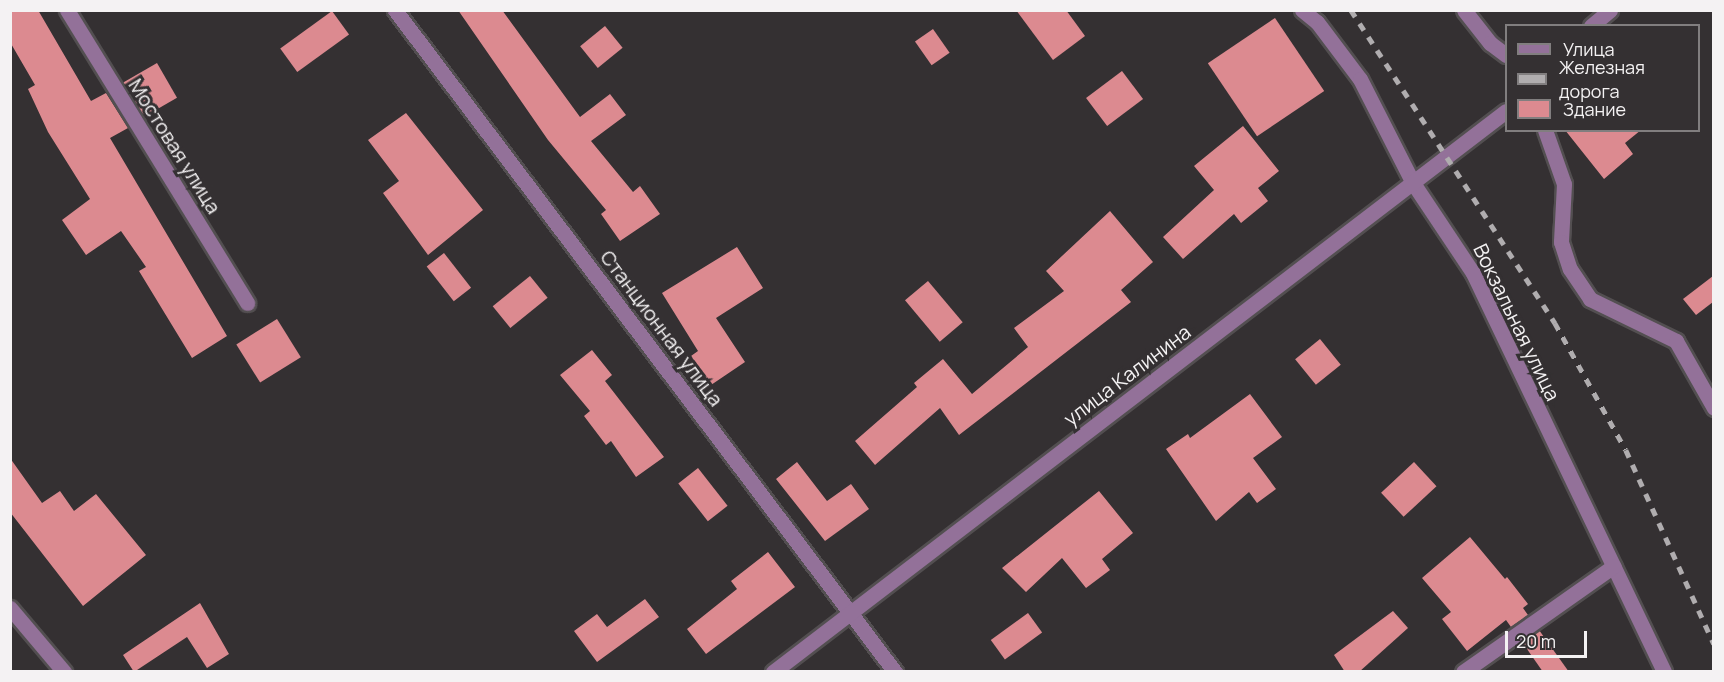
<!DOCTYPE html>
<meta charset="utf-8">
<style>
body{margin:0}
#map{position:relative;width:1724px;height:682px;overflow:hidden;background:#343032;font-family:Manrope,sans-serif}
div>[style]{position:absolute}
[style*='--x']{left:calc(var(--x)*1px);top:calc(var(--y)*1px);width:calc(var(--w)*1px);rotate:calc(var(--a)*1deg)}
.building>*{inset:0;background:#dc8a90;transform-origin:0 0}
.roads{filter:drop-shadow(2px 0 #534f51) drop-shadow(-2px 0 #534f51) drop-shadow(0 2px #534f51) drop-shadow(0 -2px #534f51)}
.minor>*{height:15px;margin:-7.5px;padding:0 7.5px;transform-origin:7.5px;border-radius:7.5px;background:#937199}
.rail>*{height:4.5px;margin-top:-2.25px;transform-origin:0;background:repeating-linear-gradient(90deg,#b0adaf 0 8px,transparent 0 16px)}
span{translate:-50% -50%;white-space:nowrap;text-align:center;line-height:1.15;-webkit-text-stroke:6px #343032;paint-order:stroke}
.street-label{font-size:20px;color:#f4f2f3}
.frame{position:absolute;inset:0;border:12px solid #f4f2f3;pointer-events:none}
.legend{position:absolute;left:1505px;top:24px;width:195px;height:108px;box-sizing:border-box;background:#343032;border:2px solid #817e7f;margin:0;padding:8px 10px;list-style:none;font-size:18px;color:#f4f2f3}
.legend li{display:flex;align-items:center;gap:12px;height:30px}
.legend b{width:30px;border:2px solid #817e7f}
.scale{position:absolute;left:1505px;top:631px;width:82px;height:27px;box-sizing:border-box;border:3px solid #f4f2f3;border-top:0;padding-left:8px;font-size:18px;line-height:21px;white-space:nowrap;color:#f4f2f3;-webkit-text-stroke:4px #343032;paint-order:stroke}
</style>
<div id="map">
<div class="building">
<i style="clip-path:polygon(10px 10px,38px 10px,91px 101px,106px 93px,128px 128px,110px 138px,227px 336px,192px 358px,139px 271px,146px 267px,121px 231px,86px 255px,62px 220px,90px 199px,48px 132px,28px 89px,35px 85px,10px 42px)"></i>
<i style="clip-path:polygon(458px 10px,502px 10px,580px 117px,610px 94px,626px 115px,591px 141px,633px 192px,640px 186px,660px 214px,620px 241px,601px 214px,606px 210px,548px 140px)"></i>
<i style="clip-path:polygon(1016px 10px,1066px 10px,1085px 36px,1053px 60px)"></i>
<i style="left:332px;top:11px;width:29px;height:64px;rotate:54deg"></i>
<i style="left:1275px;top:18px;width:88px;height:81px;rotate:56deg"></i>
<i style="left:605px;top:26px;width:28px;height:32px;rotate:51deg"></i>
<i style="left:933px;top:29px;width:29px;height:22px;rotate:55deg"></i>
<i style="left:157px;top:63px;width:40px;height:39px;rotate:60deg"></i>
<i style="left:1122px;top:71px;width:35px;height:45px;rotate:53deg"></i>
<i style="clip-path:polygon(406px 113px,483px 210px,428px 255px,383px 193px,399px 181px,368px 140px)"></i>
<i style="clip-path:polygon(1243px 126px,1279px 171px,1258px 188px,1268px 201px,1241px 223px,1234px 214px,1183px 259px,1163px 237px,1214px 190px,1194px 166px)"></i>
<i style="clip-path:polygon(1565px 130px,1641px 130px,1625px 143px,1633px 154px,1604px 179px)"></i>
<i style="clip-path:polygon(1110px 211px,1153px 262px,1121px 290px,1131px 302px,959px 435px,940px 408px,875px 465px,855px 441px,917px 387px,914px 383px,943px 359px,972px 394px,1028px 347px,1014px 328px,1064px 291px,1046px 271px)"></i>
<i style="clip-path:polygon(737px 247px,763px 288px,716px 318px,745px 362px,711px 385px,691px 356px,698px 351px,662px 293px)"></i>
<i style="left:444px;top:253px;width:44px;height:22px;rotate:52deg"></i>
<i style="left:530px;top:276px;width:28px;height:48px;rotate:51deg"></i>
<i style="clip-path:polygon(1713px 276px,1713px 302px,1696px 315px,1683px 299px)"></i>
<i style="left:928px;top:281px;width:54px;height:30px;rotate:50deg"></i>
<i style="left:277px;top:319px;width:45px;height:48px;rotate:58deg"></i>
<i style="left:1320px;top:339px;width:33px;height:32px;rotate:51deg"></i>
<i style="clip-path:polygon(592px 350px,612px 375px,605px 381px,664px 457px,636px 477px,611px 441px,606px 445px,584px 416px,590px 411px,560px 375px)"></i>
<i style="clip-path:polygon(1250px 394px,1282px 437px,1253px 458px,1276px 489px,1257px 503px,1249px 492px,1216px 521px,1166px 449px,1188px 434px,1190px 438px)"></i>
<i style="clip-path:polygon(10px 458px,42px 503px,60px 491px,74px 511px,96px 494px,146px 555px,83px 606px,10px 512px)"></i>
<i style="clip-path:polygon(797px 462px,827px 501px,851px 484px,869px 509px,825px 541px,776px 479px)"></i>
<i style="left:1414px;top:462px;width:33px;height:45px;rotate:47deg"></i>
<i style="left:698px;top:468px;width:48px;height:25px;rotate:52deg"></i>
<i style="clip-path:polygon(1099px 491px,1133px 533px,1102px 559px,1110px 570px,1086px 588px,1062px 558px,1026px 592px,1002px 568px)"></i>
<i style="clip-path:polygon(1470px 537px,1505px 579px,1507px 577px,1528px 604px,1523px 608px,1528px 615px,1511px 627px,1506px 620px,1467px 651px,1442px 619px,1451px 612px,1422px 578px)"></i>
<i style="clip-path:polygon(768px 552px,795px 587px,706px 654px,687px 629px,737px 589px,731px 581px)"></i>
<i style="clip-path:polygon(645px 599px,659px 617px,597px 662px,574px 631px,597px 614px,607px 627px)"></i>
<i style="clip-path:polygon(200px 603px,229px 654px,207px 668px,187px 637px,134px 672px,123px 655px)"></i>
<i style="clip-path:polygon(1393px 611px,1408px 628px,1359px 672px,1345px 672px,1334px 655px)"></i>
<i style="left:1028px;top:613px;width:24px;height:46px;rotate:54deg"></i>
<i style="clip-path:polygon(1539px 630px,1569px 672px,1543px 672px,1522px 642px)"></i>
</div>
<div class="roads">
<div class="minor">
<i style="--x:67;--y:10;--w:344;--a:58.4"></i>
<i style="--x:395;--y:10;--w:830;--a:52.94"></i>
<i style="--x:1302;--y:10;--w:19;--a:39"></i>
<i style="--x:1317;--y:22;--w:71;--a:53"></i>
<i style="--x:1360;--y:79;--w:117;--a:63"></i>
<i style="--x:1413;--y:183;--w:108;--a:56.3"></i>
<i style="--x:1473;--y:273;--w:442;--a:64.4"></i>
<i style="--x:1464;--y:10;--w:42;--a:51.8"></i>
<i style="--x:1490;--y:43;--w:20;--a:37"></i>
<i style="--x:1591;--y:26;--w:25;--a:-40"></i>
<i style="--x:1545;--y:130;--w:57;--a:70.6"></i>
<i style="--x:1564;--y:184;--w:58;--a:93"></i>
<i style="--x:1561;--y:242;--w:28;--a:72"></i>
<i style="--x:1570;--y:269;--w:36;--a:56"></i>
<i style="--x:1590;--y:299;--w:96;--a:26"></i>
<i style="--x:1676;--y:341;--w:77;--a:60.4"></i>
<i style="--x:10;--y:608;--w:84;--a:49.8"></i>
<i style="--x:773;--y:672;--w:923;--a:-37.43"></i>
<i style="--x:1463;--y:672;--w:184;--a:-35.1"></i>
</div>
</div>
<div class="rail">
<i style="--x:1351;--y:10;--w:374;--a:56.9"></i>
<i style="--x:1555;--y:323;--w:145;--a:60.8"></i>
<i style="--x:1626;--y:450;--w:213;--a:65.6"></i>
</div>
<div class="street-label">
<span style="left:175px;top:146px;rotate:58deg">Мостовая улица</span>
<span style="left:1517px;top:322px;rotate:64deg">Вокзальная улица</span>
<span style="left:662px;top:328px;rotate:53deg">Станционная улица</span>
<span style="left:1127px;top:375px;rotate:-37deg">улица Калинина</span>
</div>
<div class="frame"></div>
<ul class="legend">
<li><b style="height:8px;background:#937199"></b>Улица</li>
<li><b style="height:8px;background:#b0adaf"></b>Железная дорога</li>
<li><b style="height:16px;background:#dc8a90"></b>Здание</li>
</ul>
<div class="scale">20 m</div>
</div>
